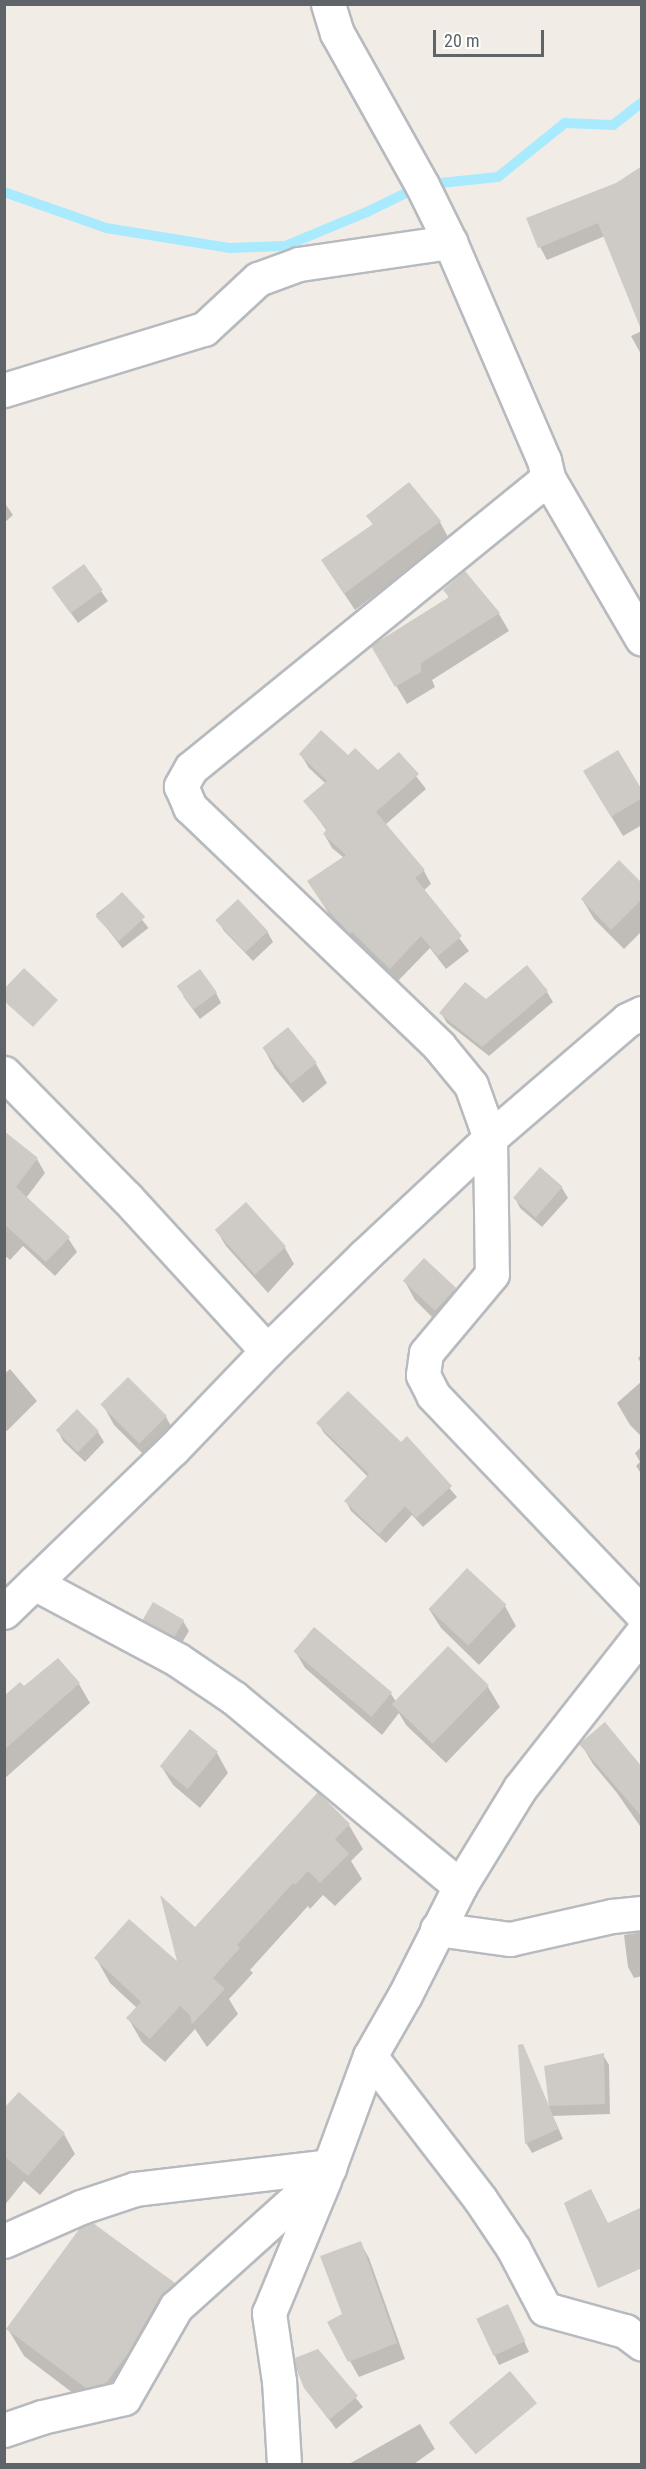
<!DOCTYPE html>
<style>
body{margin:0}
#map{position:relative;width:646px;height:2469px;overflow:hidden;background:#f1ede6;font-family:"Roboto Condensed",sans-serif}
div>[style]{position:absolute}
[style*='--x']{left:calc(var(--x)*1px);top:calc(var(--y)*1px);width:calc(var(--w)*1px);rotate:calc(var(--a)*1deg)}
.shadow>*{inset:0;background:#0003;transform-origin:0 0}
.stream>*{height:10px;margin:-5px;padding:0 5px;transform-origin:5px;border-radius:5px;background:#a9eaff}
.building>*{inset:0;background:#cecac5;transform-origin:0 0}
.roads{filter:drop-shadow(2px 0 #b7babe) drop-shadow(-2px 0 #b7babe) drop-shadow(0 2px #b7babe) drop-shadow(0 -2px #b7babe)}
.minor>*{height:33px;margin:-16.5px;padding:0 16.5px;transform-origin:16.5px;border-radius:16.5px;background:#fff}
span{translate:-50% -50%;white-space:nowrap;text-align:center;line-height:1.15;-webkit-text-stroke:6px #fff;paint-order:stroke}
.frame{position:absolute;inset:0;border:6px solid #5e6468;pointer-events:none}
.scale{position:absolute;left:433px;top:30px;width:111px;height:27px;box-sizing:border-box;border:3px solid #5e6468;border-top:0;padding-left:8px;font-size:18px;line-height:21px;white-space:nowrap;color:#5e6468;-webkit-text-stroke:4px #fff;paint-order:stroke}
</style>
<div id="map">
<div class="shadow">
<i style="clip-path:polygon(616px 185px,605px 236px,547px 260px,540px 247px)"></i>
<i style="clip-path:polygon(642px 331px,642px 356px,631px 336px)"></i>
<i style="clip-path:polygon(409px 484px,440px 522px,449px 539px,355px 610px,333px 577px,373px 525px,368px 517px)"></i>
<i style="clip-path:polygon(4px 502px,13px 515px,4px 523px)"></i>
<i style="clip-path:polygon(83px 566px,108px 601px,78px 623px,60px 598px)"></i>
<i style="clip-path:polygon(464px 573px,499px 614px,509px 631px,432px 680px,435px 687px,407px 704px,373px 647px,449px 598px,445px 590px)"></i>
<i style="clip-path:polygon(399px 754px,426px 789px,385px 825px,424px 871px,431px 884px,423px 891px,469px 951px,446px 969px,430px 948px,398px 981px,333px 920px,317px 895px,344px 858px,332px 848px,324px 834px,327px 831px,305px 801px,326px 784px,309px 768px,301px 755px,348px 757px,378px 771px)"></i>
<i style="clip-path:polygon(596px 791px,642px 793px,642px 825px,623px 836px)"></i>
<i style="clip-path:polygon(642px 885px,642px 931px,624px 949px,594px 919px,582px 899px)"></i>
<i style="left:122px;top:894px;width:43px;height:33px;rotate:52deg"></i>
<i style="clip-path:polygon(218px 921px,267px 931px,273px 942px,253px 961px,224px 931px)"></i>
<i style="clip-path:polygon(547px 992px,553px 1002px,489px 1056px,447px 1023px,441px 1013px)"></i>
<i style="clip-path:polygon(216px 993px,221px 1003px,200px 1019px,183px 996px)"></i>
<i style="clip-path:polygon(264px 1049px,316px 1064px,327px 1083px,303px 1103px,275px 1069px)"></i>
<i style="clip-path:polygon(4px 1133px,37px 1159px,45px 1173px,26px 1198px,68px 1238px,77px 1252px,55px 1276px,23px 1246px,10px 1260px,4px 1255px)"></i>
<i style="clip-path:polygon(562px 1188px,568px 1198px,542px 1227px,520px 1208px,515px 1198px)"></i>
<i style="clip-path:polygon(217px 1231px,285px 1248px,294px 1264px,268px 1293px,226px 1246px)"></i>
<i style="clip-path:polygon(404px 1280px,454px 1289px,466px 1309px,447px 1332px,415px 1300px)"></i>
<i style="clip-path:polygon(642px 1354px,642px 1365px,638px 1358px)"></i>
<i style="clip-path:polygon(10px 1369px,37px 1401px,7px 1431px,4px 1429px,4px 1374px)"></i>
<i style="clip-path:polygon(128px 1379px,166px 1417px,177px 1437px,152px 1463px,114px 1425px,103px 1405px)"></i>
<i style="clip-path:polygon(642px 1381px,642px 1437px,630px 1425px,617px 1403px)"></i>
<i style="clip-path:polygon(77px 1411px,98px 1432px,104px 1442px,85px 1462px,63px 1441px,58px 1431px)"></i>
<i style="clip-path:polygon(318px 1423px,401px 1444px,407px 1438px,457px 1497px,423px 1527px,412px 1515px,386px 1543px,351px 1511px,346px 1501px,368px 1477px,324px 1433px)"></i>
<i style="clip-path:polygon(642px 1446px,642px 1475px,636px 1466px,640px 1462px,635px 1453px)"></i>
<i style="clip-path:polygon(467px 1570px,505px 1606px,516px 1626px,479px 1665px,441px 1628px,429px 1609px)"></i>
<i style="clip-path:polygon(144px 1620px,183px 1621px,189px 1631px,180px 1646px,150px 1630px)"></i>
<i style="clip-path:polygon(448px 1649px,488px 1687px,500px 1707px,446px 1763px,406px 1725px,399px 1713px,382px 1735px,305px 1668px,295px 1651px,391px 1694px,397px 1703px)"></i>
<i style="clip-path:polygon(79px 1684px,90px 1703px,4px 1779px,4px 1698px,24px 1688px)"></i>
<i style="clip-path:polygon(581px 1744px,642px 1769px,642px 1829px,617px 1793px,593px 1764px)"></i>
<i style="clip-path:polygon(217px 1753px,228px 1773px,200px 1808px,173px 1785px,161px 1766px)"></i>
<i style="clip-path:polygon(349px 1825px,363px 1849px,351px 1861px,362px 1879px,335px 1906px,323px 1895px,310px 1909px,308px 1906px,250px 1970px,253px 1973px,229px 1999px,238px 2014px,207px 2047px,195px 2029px,165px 2062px,142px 2042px,128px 2018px,137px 2008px,110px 1983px,96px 1958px,179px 1966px,195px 1929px)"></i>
<i style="clip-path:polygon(642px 1932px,642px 1976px,634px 1978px,628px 1967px,624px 1935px)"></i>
<i style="clip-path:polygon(522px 2046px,549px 2107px,546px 2067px,603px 2055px,609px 2065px,610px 2114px,553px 2116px,563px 2139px,532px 2153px,526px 2143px)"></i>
<i style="clip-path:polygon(4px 2111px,64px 2134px,75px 2154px,40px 2195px,24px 2181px,4px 2206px)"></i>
<i style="clip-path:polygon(360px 2242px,369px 2258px,405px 2359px,359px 2377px,350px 2361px,343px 2315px)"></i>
<i style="clip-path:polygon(174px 2284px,189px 2311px,102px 2415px,24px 2356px,8px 2329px)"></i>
<i style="clip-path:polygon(513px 2316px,529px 2352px,499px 2365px,478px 2319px)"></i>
<i style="clip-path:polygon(318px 2351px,363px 2407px,336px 2429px,306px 2388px)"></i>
<i style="clip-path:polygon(420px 2424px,435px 2449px,414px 2464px,349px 2464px)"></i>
</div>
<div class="stream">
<i style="--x:4;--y:192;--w:108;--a:19.4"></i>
<i style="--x:106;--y:228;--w:126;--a:9.2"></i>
<i style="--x:230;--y:248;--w:55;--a:-2.1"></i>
<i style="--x:285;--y:246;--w:89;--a:-22.5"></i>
<i style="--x:367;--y:212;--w:61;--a:-26.1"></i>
<i style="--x:422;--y:185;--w:76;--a:-6"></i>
<i style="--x:498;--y:177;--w:86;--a:-38.9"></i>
<i style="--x:565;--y:123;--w:48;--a:2.4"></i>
<i style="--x:613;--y:125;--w:37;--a:-38"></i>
</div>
<div class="building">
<i style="clip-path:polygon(642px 166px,642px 327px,640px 327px,598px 223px,538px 248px,526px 218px,616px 183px)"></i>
<i style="clip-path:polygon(409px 482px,441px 521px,344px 594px,321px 560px,373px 524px,366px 516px)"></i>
<i style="left:84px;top:564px;width:32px;height:40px;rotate:54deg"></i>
<i style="clip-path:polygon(465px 571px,500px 613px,421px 663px,421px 672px,395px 687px,371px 646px,449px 597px,443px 590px)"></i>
<i style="clip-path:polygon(321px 730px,348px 755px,355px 748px,378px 770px,399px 752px,419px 774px,376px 812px,425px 870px,415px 878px,462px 936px,438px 956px,421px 936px,390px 969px,352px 932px,350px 934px,324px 906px,307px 881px,346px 855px,323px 834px,327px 829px,303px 801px,327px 781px,299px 754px)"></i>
<i style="clip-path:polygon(618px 750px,642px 790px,642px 798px,611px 817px,583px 771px)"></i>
<i style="clip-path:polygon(619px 860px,642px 883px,642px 899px,611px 930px,581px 899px)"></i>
<i style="left:122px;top:892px;width:34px;height:36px;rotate:47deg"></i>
<i style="left:238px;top:899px;width:44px;height:31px;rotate:47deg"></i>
<i style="clip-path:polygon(527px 965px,548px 991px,482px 1047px,439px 1013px,465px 982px,486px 999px)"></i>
<i style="clip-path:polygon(24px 968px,58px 1000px,33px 1027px,4px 1001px,4px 989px)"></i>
<i style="left:200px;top:969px;width:29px;height:29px;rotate:54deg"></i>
<i style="left:288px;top:1027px;width:46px;height:33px;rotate:51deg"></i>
<i style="clip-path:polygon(4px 1131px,38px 1158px,16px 1187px,70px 1237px,46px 1262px,4px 1224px)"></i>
<i style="left:540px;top:1167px;width:30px;height:41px;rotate:41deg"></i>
<i style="left:246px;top:1202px;width:60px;height:42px;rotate:48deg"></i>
<i style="left:424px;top:1258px;width:44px;height:31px;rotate:43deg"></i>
<i style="left:128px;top:1377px;width:55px;height:39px;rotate:45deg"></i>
<i style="clip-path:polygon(348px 1391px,401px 1442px,407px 1436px,452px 1486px,416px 1518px,405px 1506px,379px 1534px,344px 1501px,369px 1474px,316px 1423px)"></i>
<i style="left:77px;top:1409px;width:31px;height:30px;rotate:45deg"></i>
<i style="left:467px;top:1568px;width:54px;height:56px;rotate:43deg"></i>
<i style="left:153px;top:1602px;width:36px;height:21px;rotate:30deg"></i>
<i style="left:314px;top:1627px;width:102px;height:32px;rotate:40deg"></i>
<i style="left:448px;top:1646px;width:57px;height:81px;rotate:44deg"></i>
<i style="clip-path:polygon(58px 1658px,80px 1683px,4px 1750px,4px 1696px,20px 1682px,24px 1686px)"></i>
<i style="clip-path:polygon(605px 1722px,642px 1767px,642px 1817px,579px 1744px)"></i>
<i style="left:190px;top:1729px;width:36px;height:48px;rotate:39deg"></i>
<i style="clip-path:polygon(318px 1792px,350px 1824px,335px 1839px,349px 1854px,320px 1883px,308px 1871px,295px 1885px,293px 1883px,237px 1945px,240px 1948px,213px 1978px,225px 1989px,192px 2024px,190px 2015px,180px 2006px,150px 2039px,126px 2018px,141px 2002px,94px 1958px,129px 1919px,177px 1961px,160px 1895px,195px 1927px)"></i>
<i style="clip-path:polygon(523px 2044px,549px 2106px,544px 2066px,604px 2053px,605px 2104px,549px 2106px,558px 2129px,525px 2144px,518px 2045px)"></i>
<i style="clip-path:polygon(19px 2092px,65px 2133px,28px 2176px,4px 2156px,4px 2108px)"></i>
<i style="clip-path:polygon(591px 2189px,608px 2223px,642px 2207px,642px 2268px,598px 2288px,564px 2203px)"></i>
<i style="clip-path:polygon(93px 2223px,175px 2283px,160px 2297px,127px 2355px,106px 2383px,86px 2388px,6px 2329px,80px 2228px)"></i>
<i style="clip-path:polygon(361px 2241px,397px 2343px,348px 2362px,327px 2322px,342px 2314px,320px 2256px)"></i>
<i style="left:508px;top:2304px;width:41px;height:35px;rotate:65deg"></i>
<i style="clip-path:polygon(318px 2349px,358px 2396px,329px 2420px,304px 2388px,296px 2368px,295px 2358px)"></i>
<i style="left:510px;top:2371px;width:42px;height:80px;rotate:50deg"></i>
</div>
<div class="roads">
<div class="minor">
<i style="--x:328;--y:4;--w:30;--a:73"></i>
<i style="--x:337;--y:33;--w:174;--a:60.8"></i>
<i style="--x:422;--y:185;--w:64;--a:63.8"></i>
<i style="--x:450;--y:242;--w:237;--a:66.7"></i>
<i style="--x:544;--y:460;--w:18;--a:77"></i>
<i style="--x:548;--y:478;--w:186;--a:59.7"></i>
<i style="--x:4;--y:390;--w:209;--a:-17"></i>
<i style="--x:204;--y:329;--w:74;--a:-42.8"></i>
<i style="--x:258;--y:279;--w:44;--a:-20.1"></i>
<i style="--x:299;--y:264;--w:153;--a:-8.3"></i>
<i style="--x:548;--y:478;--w:460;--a:140.9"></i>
<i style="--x:191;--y:768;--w:21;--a:119"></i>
<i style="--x:181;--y:786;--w:23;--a:67"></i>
<i style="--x:190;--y:807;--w:345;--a:43.8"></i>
<i style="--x:439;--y:1046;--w:50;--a:50.6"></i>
<i style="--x:471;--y:1085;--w:56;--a:70.3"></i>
<i style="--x:490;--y:1138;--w:136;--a:89.2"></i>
<i style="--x:492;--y:1274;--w:103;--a:129.9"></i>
<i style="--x:426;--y:1353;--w:22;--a:98"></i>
<i style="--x:423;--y:1375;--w:22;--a:63"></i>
<i style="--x:433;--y:1395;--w:303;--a:46.3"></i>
<i style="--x:4;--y:1073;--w:175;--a:45.5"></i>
<i style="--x:127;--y:1198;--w:207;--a:47.5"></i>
<i style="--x:34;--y:1583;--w:163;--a:28.1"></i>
<i style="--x:178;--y:1660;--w:68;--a:34.2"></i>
<i style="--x:234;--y:1698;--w:294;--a:39.8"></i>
<i style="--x:4;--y:1612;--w:235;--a:-44"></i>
<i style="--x:173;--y:1449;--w:136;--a:-46.2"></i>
<i style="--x:267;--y:1351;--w:136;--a:-44.4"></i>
<i style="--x:364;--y:1256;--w:173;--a:-43.1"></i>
<i style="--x:490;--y:1138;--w:181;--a:-40.7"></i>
<i style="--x:627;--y:1020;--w:17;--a:-25"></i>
<i style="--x:437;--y:1929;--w:74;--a:7.8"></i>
<i style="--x:510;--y:1939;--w:105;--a:-12.7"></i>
<i style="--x:612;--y:1916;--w:30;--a:-6"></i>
<i style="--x:370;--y:2056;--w:180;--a:52.4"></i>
<i style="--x:480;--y:2199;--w:59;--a:56"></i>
<i style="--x:513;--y:2248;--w:69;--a:62.3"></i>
<i style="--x:545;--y:2309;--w:83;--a:15.4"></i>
<i style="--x:625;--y:2331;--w:21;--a:37"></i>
<i style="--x:4;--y:2241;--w:84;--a:-23.8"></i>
<i style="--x:81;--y:2207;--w:57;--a:-18.4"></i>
<i style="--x:135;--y:2189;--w:196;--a:-6.7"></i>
<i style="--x:4;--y:2430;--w:40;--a:-18.9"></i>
<i style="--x:42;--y:2417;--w:84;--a:-13"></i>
<i style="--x:124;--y:2398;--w:105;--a:-60.3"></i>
<i style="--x:176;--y:2307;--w:205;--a:-42"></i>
<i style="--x:328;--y:2170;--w:121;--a:-69.8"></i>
<i style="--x:370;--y:2056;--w:70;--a:-60.2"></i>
<i style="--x:405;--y:1995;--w:122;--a:-63.2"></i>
<i style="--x:460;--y:1886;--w:115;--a:-58.5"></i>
<i style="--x:520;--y:1788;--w:197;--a:-51.8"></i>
<i style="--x:284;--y:2464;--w:83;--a:-93.4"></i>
<i style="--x:279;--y:2381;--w:69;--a:-98.4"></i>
<i style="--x:269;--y:2313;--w:146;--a:-67.5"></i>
</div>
</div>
<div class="frame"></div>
<div class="scale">20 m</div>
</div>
